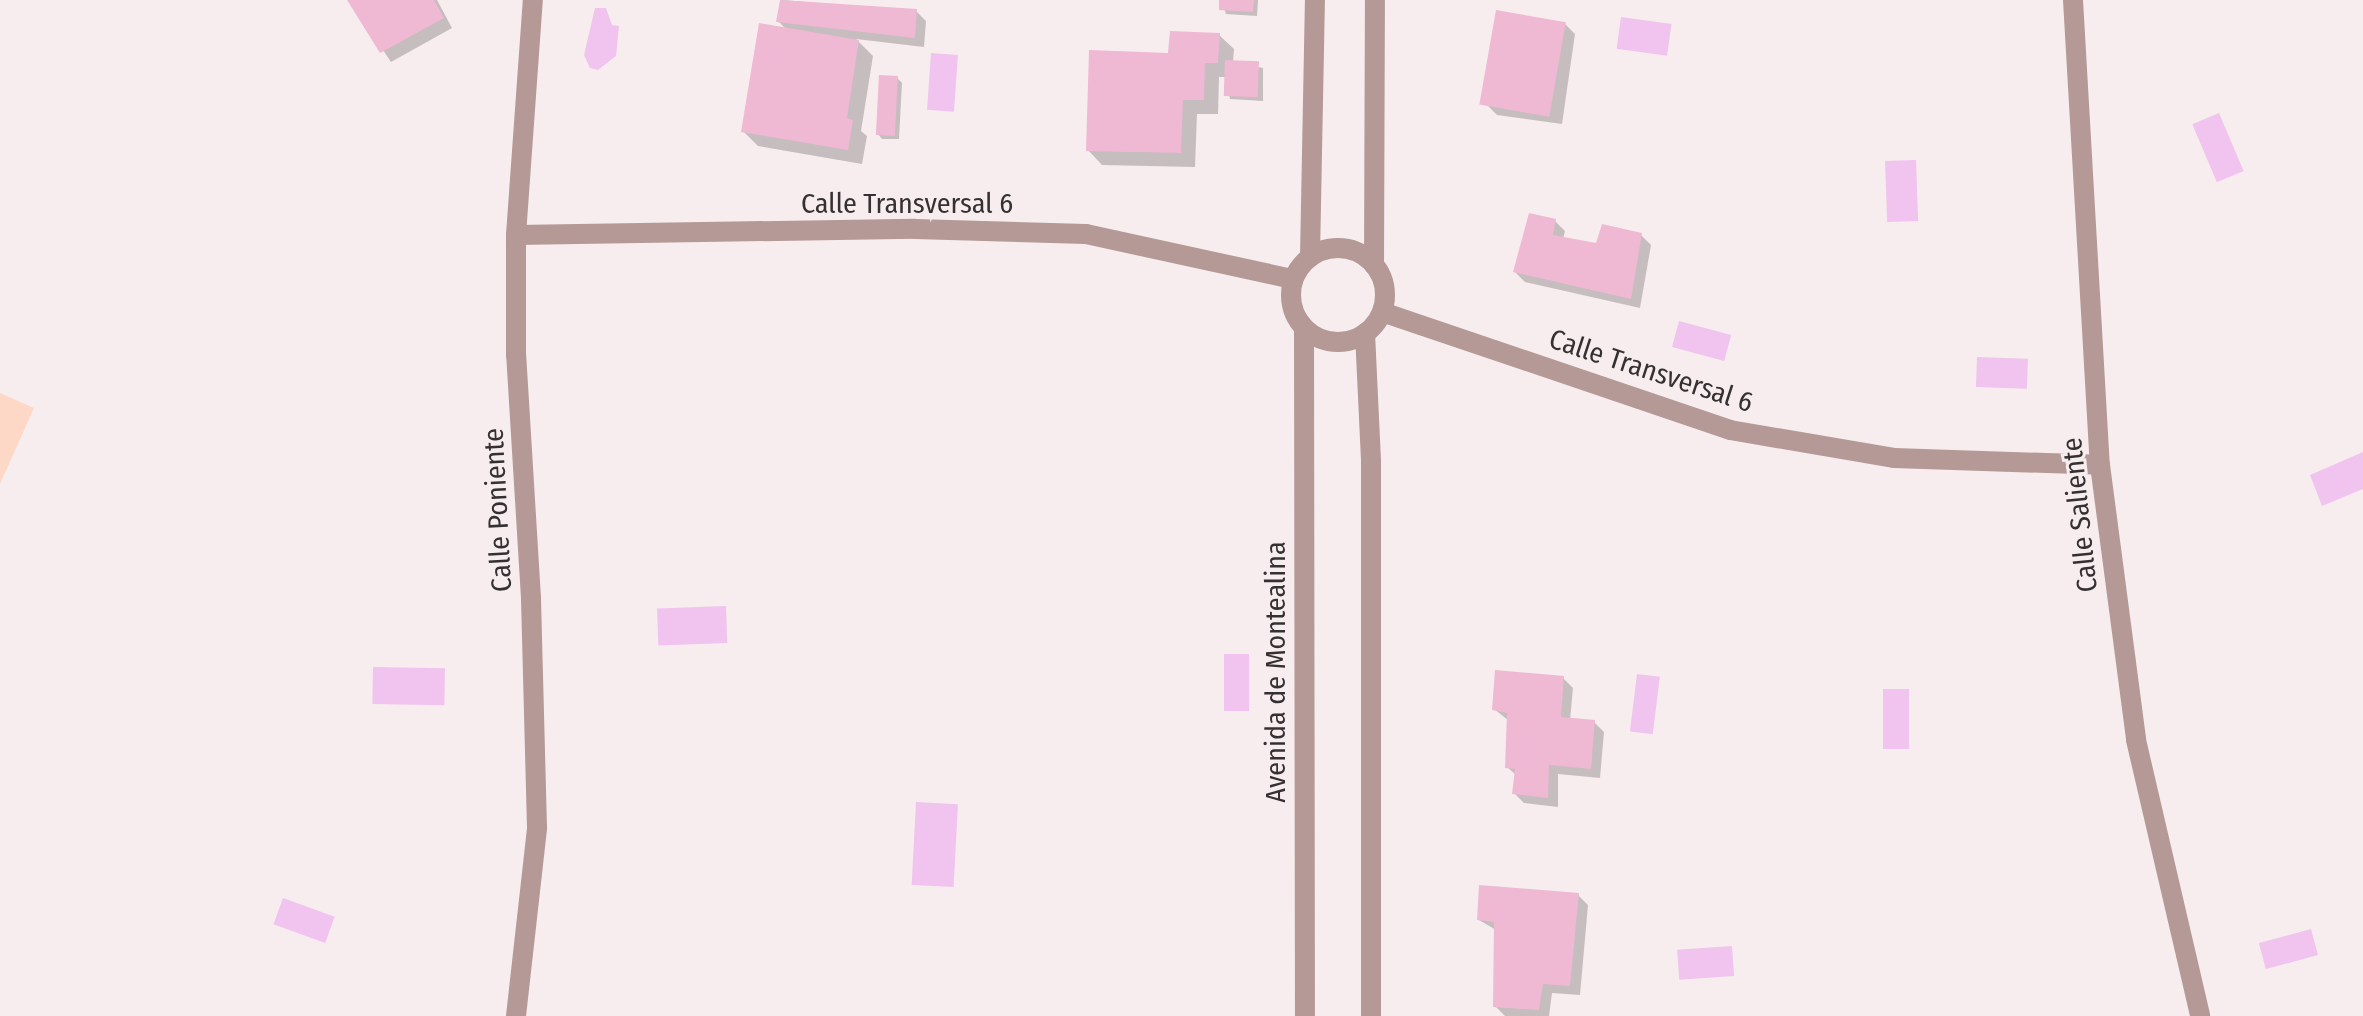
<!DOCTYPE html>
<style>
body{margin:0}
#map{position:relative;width:2363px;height:1016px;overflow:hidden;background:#f7edee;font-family:"Fira Sans Condensed",sans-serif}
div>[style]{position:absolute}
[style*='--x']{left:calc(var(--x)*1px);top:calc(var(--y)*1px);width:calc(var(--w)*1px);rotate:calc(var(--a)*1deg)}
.green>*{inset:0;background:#fdd8c7}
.water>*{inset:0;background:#f0c4ee;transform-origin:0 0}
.shadow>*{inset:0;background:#0003}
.building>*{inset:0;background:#efb8d3;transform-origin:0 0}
.minor>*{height:20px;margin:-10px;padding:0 10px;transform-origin:10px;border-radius:10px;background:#b49996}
.minor>.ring{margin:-10px;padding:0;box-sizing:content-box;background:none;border:20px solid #b49996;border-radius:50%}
span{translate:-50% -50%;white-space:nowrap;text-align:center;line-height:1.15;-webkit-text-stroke:6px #f7edee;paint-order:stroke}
.street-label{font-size:28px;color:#353132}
</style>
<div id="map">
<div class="green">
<i style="clip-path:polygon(0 393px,34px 408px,0 484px)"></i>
</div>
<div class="water">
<i style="clip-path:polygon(595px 8px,606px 8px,612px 25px,619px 26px,616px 56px,598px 70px,590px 68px,584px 55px)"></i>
<i style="left:1621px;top:17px;width:51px;height:32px;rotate:8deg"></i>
<i style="left:931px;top:53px;width:27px;height:57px;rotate:4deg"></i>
<i style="left:2219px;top:113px;width:63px;height:29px;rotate:67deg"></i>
<i style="left:1916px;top:160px;width:61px;height:31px;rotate:88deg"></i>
<i style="left:1679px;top:321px;width:54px;height:27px;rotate:15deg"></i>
<i style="left:1977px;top:357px;width:51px;height:30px;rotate:2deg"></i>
<i style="clip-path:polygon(2363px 452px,2363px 489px,2322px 506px,2310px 475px)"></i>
<i style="left:726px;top:606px;width:37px;height:69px;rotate:88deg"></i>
<i style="left:1224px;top:654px;width:25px;height:57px"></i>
<i style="left:373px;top:667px;width:72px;height:37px;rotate:1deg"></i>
<i style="left:1637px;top:674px;width:23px;height:58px;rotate:7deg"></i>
<i style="left:1883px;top:689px;width:26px;height:60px"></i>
<i style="left:916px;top:802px;width:42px;height:83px;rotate:3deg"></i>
<i style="left:283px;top:898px;width:55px;height:28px;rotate:20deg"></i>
<i style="left:2311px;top:929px;width:27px;height:54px;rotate:75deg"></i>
<i style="left:1732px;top:946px;width:30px;height:55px;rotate:86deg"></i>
</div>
<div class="shadow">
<i style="clip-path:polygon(349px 0,437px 0,452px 28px,391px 62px)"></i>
<i style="clip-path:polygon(782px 0,916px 11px,926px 21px,924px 47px,856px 39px,873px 56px,861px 131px,867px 136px,862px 164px,758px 146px,743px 131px,787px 30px,778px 21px)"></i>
<i style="clip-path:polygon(1221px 0,1258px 0,1257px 16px,1226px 14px)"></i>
<i style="clip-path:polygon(1565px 24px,1575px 34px,1562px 124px,1497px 115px,1487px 105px)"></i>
<i style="clip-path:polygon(1219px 35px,1234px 49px,1233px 62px,1263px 68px,1263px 101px,1230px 99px,1226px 77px,1219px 77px,1218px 114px,1197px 114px,1195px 167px,1102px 165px,1088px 150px,1170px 56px)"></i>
<i style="clip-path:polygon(897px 78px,902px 83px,899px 139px,882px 139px,878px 134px)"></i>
<i style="clip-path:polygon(1555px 221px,1565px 231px,1563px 239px,1597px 245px,1641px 235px,1651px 245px,1640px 308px,1525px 282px,1515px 272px)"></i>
<i style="clip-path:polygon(1563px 678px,1573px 688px,1570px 720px,1594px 722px,1604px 732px,1600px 778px,1558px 774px,1558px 807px,1524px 803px,1514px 793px,1516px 775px,1507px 767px,1508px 720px,1494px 709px)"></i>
<i style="clip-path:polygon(1578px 895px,1588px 905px,1580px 995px,1552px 993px,1549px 1016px,1505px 1016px,1495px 1006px,1496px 930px,1479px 920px)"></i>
</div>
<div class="building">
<i style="clip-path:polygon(347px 0,434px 0,444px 18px,380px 53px)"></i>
<i style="clip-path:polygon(780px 0,917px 9px,915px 38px,776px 22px)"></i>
<i style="clip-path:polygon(1219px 0,1254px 0,1253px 12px,1219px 10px)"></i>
<i style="left:1496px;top:10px;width:71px;height:96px;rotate:10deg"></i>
<i style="clip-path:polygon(759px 23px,859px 40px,847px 118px,853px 120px,848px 150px,741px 132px)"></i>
<i style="clip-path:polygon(1170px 31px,1220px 33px,1218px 63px,1205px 63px,1204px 100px,1183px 100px,1181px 153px,1086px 151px,1089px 50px,1168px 53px)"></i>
<i style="left:1225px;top:60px;width:34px;height:36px;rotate:2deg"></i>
<i style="left:879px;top:75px;width:19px;height:60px;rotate:3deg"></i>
<i style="clip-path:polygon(1529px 213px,1556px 219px,1553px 235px,1596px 243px,1602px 224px,1642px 233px,1631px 299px,1513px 272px)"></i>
<i style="clip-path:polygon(1495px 670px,1564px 676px,1561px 717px,1595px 720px,1591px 769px,1549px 765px,1548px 798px,1512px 794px,1515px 769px,1505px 768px,1507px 713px,1492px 710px)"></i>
<i style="clip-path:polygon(1479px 885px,1579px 893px,1570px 986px,1543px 984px,1539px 1010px,1493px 1007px,1494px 922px,1477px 920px)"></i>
</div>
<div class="minor">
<i style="--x:2073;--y:0;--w:466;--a:86.7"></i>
<i style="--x:2100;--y:465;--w:277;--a:82.5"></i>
<i style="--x:2136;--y:740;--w:283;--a:76.9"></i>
<i style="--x:516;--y:235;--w:399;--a:-0.9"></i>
<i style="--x:915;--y:229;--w:171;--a:1.7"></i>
<i style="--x:1086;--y:234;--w:212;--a:12.3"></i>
<i class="ring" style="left:1291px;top:248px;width:74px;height:74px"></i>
<i style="--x:1310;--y:257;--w:257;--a:-88.9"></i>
<i style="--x:1374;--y:265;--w:265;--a:-89.8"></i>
<i style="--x:1382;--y:312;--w:367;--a:18.7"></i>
<i style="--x:1730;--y:430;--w:166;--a:9.7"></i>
<i style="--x:1894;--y:458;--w:206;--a:1.9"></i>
<i style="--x:1304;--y:328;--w:688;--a:89.92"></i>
<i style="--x:1365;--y:333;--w:129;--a:87.3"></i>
<i style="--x:1371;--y:462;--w:554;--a:90"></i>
<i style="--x:516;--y:1016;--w:189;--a:-83.6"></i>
<i style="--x:537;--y:828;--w:230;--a:-91.5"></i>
<i style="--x:531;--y:598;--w:243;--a:-93.5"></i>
<i style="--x:516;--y:355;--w:120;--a:-90"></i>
<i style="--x:516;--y:235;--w:236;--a:-85.9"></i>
</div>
<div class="street-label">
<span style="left:907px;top:204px">Calle Transversal 6</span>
<span style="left:1651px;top:371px;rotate:18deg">Calle Transversal 6</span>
<span style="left:498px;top:510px;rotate:-93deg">Calle Poniente</span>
<span style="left:2080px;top:515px;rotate:-96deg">Calle Saliente</span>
<span style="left:1276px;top:672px;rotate:-90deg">Avenida de Montealina</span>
</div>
</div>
